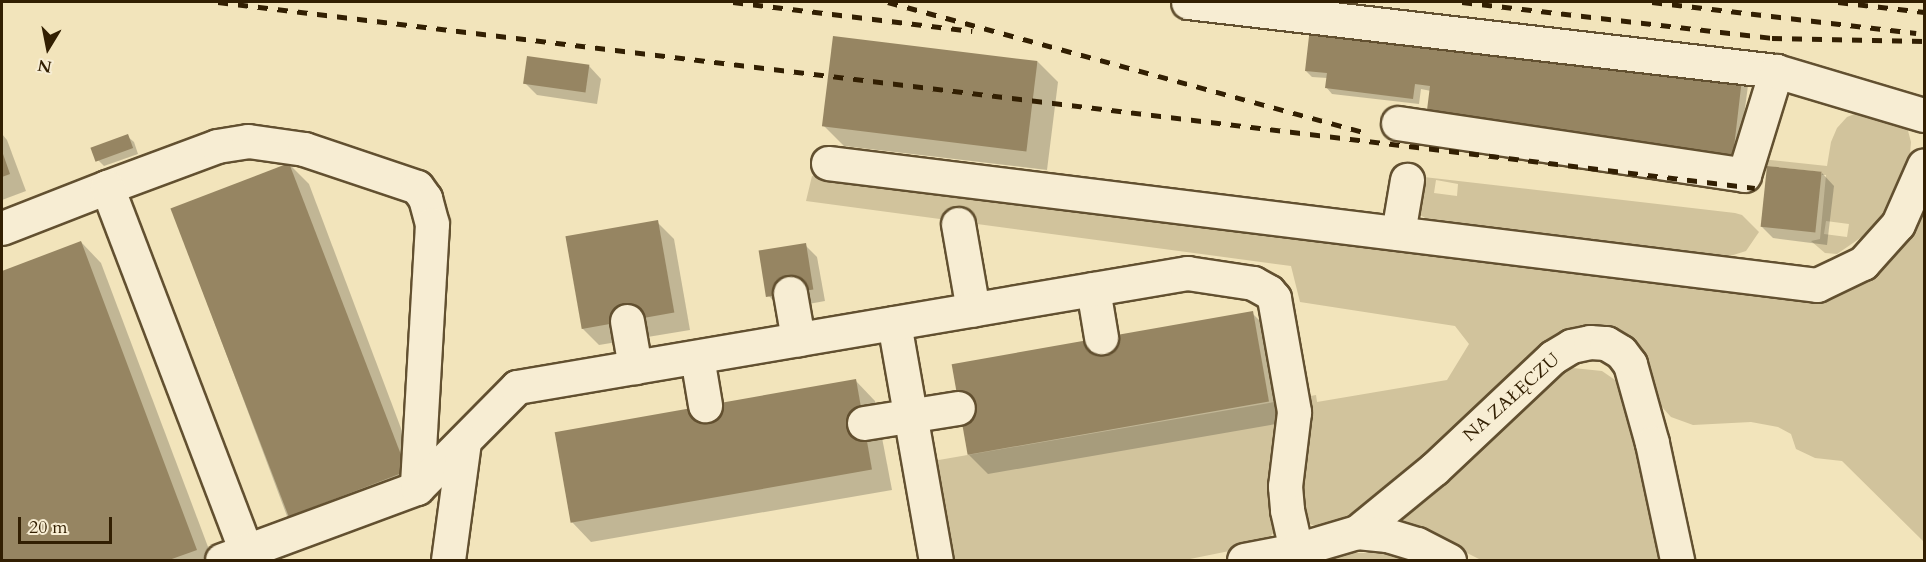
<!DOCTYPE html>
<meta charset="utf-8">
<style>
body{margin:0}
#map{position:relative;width:1926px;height:562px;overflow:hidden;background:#f2e4bb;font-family:Cardo,serif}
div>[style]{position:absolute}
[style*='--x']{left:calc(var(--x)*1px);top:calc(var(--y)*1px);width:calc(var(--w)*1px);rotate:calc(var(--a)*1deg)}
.green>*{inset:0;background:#d1c39c}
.shadow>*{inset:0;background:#0003}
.building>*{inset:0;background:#968562;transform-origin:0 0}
.roads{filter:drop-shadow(2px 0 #625030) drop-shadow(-2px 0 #625030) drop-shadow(0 2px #625030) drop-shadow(0 -2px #625030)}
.minor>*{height:33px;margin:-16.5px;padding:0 16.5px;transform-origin:16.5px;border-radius:16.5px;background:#f7edd3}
.rail>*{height:4.5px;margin-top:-2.25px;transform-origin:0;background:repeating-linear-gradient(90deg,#321f02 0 10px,transparent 0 20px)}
span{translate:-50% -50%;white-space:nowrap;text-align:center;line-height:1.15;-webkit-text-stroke:6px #f7edd3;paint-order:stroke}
.street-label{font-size:18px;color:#321f02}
.frame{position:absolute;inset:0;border:3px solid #321f02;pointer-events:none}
.north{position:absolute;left:18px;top:18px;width:60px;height:60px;-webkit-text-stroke:4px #f7edd3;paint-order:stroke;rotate:190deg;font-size:16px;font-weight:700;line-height:24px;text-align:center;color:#321f02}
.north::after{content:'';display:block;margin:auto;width:21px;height:27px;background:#321f02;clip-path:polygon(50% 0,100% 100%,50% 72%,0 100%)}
.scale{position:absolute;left:18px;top:517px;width:94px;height:27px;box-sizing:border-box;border:3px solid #321f02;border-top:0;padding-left:8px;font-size:18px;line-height:21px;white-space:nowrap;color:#321f02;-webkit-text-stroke:4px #f7edd3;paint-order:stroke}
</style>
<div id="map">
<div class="green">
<i style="clip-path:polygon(evenodd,1867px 109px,1907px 127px,1911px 142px,1910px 154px,1882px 214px,1869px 232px,1837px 254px,1825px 253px,1811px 241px,1820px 239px,1826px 175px,1822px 175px,1822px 172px,1767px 166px,1766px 171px,1731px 167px,1733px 156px,1827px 166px,1831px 142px,1837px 128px,1847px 117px,1867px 109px,1826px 221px,1849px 224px,1847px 237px,1824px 234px,1826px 221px)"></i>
<i style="clip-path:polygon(812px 176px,1818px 299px,1924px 194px,1924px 542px,1842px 461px,1815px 458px,1796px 449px,1791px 434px,1778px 427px,1751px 422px,1693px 425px,1671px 417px,1661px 406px,1613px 330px,1597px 326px,1576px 326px,1564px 332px,1416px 466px,1364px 507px,1334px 522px,1321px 526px,1312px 525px,1305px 521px,1300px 513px,1305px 397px,1316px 395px,1317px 402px,1447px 380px,1469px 344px,1455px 326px,1300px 302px,1291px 266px,806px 201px)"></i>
<i style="clip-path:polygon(evenodd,1415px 176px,1735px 213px,1742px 215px,1759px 232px,1746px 251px,1727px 257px,1432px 222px,1420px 215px,1413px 204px,1415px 176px,1436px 180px,1458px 184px,1457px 196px,1434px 193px,1436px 180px)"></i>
<i style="clip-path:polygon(1573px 368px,1602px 371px,1618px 382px,1627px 395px,1665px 560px,1481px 560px,1439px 539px,1390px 523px,1430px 494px,1556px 374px)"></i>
<i style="clip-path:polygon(1280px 401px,1275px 530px,1269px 539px,1254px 546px,1185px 560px,948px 560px,933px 461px)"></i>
<i style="clip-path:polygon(1349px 553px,1380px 553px,1415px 560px,1299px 560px)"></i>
</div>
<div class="shadow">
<i style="clip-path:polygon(1038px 62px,1058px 82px,1047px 170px,844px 146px,824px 126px)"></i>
<i style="clip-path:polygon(589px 66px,601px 79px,597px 104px,537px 95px,525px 83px)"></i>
<i style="clip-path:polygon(1306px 71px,1749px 78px,1738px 161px,1431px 91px,1421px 89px,1419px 104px,1332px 94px,1326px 87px,1327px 78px,1312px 77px)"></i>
<i style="clip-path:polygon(2px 134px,7px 140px,26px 191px,2px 200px)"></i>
<i style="clip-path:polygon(127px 136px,134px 142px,138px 154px,104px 166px,98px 160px)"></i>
<i style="clip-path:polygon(289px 164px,309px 184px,425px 492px,308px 536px,287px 516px,172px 209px)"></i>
<i style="clip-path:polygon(1822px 173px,1834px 186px,1827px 245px,1773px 238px,1761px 226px)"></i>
<i style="clip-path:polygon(657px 222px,674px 239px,690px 330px,599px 345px,582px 328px)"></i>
<i style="clip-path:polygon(81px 242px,101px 263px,213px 560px,2px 560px,2px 272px)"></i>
<i style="clip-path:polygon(805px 245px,817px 257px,825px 301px,781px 309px,769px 296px)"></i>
<i style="clip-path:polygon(1252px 313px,1272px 333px,1288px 422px,988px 474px,968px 454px)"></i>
<i style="clip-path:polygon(855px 380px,875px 401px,892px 490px,591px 542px,571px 521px)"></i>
</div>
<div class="building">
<i style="clip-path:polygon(1311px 19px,1743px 70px,1733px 156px,1426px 118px,1430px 86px,1415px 84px,1413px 99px,1325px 88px,1327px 73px,1305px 71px)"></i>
<i style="left:833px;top:36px;width:206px;height:91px;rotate:7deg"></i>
<i style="left:527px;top:56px;width:63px;height:28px;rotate:8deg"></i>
<i style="left:128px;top:134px;width:15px;height:40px;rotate:70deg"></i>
<i style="clip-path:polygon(2px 151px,10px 174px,2px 177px)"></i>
<i style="left:289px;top:163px;width:330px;height:127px;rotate:69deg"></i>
<i style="left:1767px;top:166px;width:55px;height:61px;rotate:6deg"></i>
<i style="left:658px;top:220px;width:94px;height:94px;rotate:80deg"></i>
<i style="clip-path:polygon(81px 241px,197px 550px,169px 560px,2px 560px,2px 271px)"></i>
<i style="left:806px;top:243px;width:47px;height:48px;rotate:81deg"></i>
<i style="left:1253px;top:311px;width:92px;height:306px;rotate:80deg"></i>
<i style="left:856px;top:379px;width:92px;height:306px;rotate:80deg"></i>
</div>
<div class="roads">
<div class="minor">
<i style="--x:1188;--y:2;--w:592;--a:6.69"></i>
<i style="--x:1398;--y:123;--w:350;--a:8.5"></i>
<i style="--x:1744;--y:175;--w:109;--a:-72.9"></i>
<i style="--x:1776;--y:71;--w:154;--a:16.6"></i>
<i style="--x:828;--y:163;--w:996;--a:7.03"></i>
<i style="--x:1817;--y:285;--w:51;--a:-25.6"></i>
<i style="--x:1863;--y:263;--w:52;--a:-48.1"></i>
<i style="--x:1898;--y:224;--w:64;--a:-66.2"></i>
<i style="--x:107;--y:187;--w:117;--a:-20.4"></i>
<i style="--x:217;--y:146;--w:31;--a:-9"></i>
<i style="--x:248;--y:141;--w:57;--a:8.1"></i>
<i style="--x:304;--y:149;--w:119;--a:18.6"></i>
<i style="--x:417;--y:187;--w:14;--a:54"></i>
<i style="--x:425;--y:198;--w:27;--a:75"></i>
<i style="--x:432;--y:224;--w:264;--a:93.3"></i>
<i style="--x:958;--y:224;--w:87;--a:80.1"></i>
<i style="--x:2;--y:228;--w:113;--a:-21.3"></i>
<i style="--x:107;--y:187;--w:390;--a:69.1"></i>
<i style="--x:1398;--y:233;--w:54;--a:-80.4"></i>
<i style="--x:1093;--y:289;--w:49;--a:80.5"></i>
<i style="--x:790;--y:293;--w:47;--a:80.1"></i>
<i style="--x:627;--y:321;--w:47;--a:80.1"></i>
<i style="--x:894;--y:323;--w:241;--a:80"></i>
<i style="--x:697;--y:357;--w:49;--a:80.5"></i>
<i style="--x:864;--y:423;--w:95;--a:-9.1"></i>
<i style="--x:1357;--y:532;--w:99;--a:-39.3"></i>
<i style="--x:1434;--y:469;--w:163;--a:-43.3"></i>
<i style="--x:1553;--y:357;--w:21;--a:-31"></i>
<i style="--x:1571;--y:346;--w:19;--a:-12"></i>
<i style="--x:1590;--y:342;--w:16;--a:4"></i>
<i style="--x:1606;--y:343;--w:17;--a:31"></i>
<i style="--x:1621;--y:352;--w:15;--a:53"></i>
<i style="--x:1630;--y:364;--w:82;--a:74.4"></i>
<i style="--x:1652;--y:443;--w:120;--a:77.9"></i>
<i style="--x:222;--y:560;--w:208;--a:-20.3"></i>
<i style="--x:417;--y:488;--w:142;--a:-45.3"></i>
<i style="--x:517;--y:387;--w:680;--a:-9.66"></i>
<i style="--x:1187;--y:273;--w:67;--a:8.6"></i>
<i style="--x:1253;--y:283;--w:18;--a:29"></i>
<i style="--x:1269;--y:292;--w:8;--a:50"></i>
<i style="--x:1274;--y:298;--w:116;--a:80"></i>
<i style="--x:1294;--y:412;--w:75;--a:96.9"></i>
<i style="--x:1285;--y:486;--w:24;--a:85"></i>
<i style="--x:1287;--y:510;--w:41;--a:77.3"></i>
<i style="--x:448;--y:560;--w:120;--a:-82.3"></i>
<i style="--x:1244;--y:560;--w:53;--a:-10.9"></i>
<i style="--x:1296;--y:550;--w:64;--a:-16.4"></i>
<i style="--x:1357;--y:532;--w:30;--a:6"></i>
<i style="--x:1387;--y:535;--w:31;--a:17"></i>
<i style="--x:1417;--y:544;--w:36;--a:27"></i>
</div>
</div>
<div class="rail">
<i style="--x:218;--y:2;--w:1548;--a:6.9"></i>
<i style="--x:733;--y:2;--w:241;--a:6.9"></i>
<i style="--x:888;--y:2;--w:498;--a:15.3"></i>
<i style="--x:1462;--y:2;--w:312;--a:6.6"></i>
<i style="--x:1772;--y:38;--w:152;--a:1.1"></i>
<i style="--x:1652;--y:2;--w:266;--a:6.7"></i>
<i style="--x:1838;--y:2;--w:87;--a:6.6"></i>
</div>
<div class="street-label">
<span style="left:1512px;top:398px;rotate:-42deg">NA ZAŁĘCZU</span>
</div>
<div class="frame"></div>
<div class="north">N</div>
<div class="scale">20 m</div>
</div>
